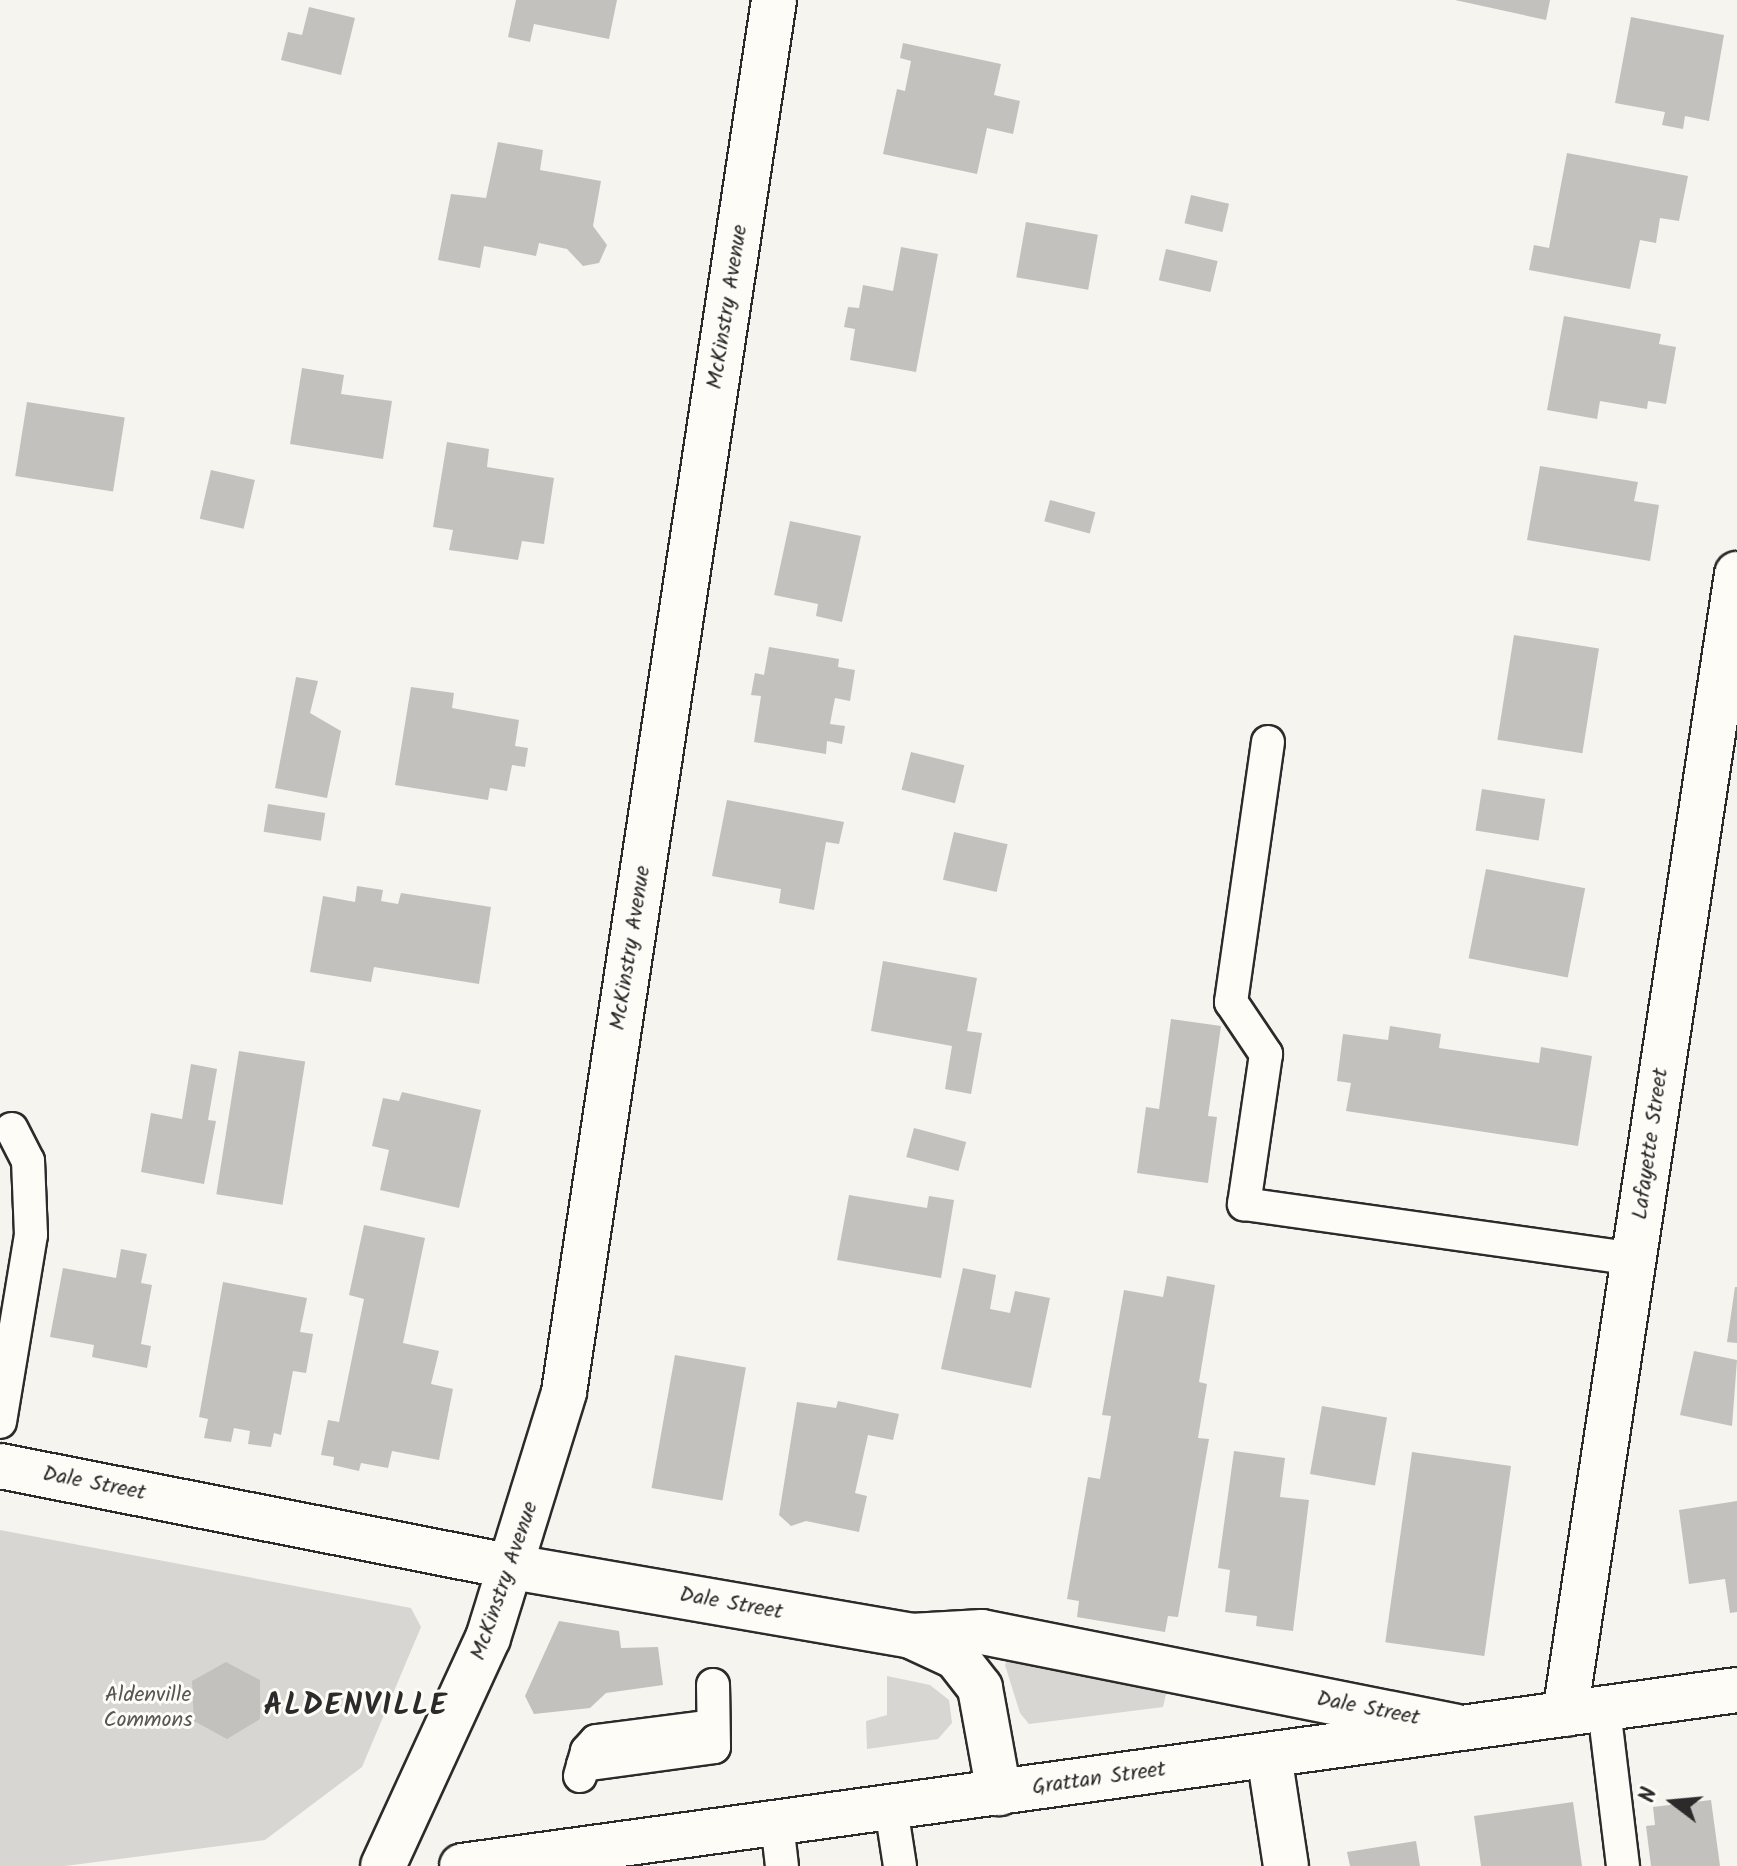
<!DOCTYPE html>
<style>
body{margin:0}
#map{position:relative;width:1737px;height:1866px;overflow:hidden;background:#f5f4ef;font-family:Kalam,sans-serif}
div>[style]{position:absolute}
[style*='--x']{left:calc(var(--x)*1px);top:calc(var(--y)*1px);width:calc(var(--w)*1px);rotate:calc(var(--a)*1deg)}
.green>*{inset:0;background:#d7d6d2}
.building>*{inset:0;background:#c2c1be;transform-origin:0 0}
.roads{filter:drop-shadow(2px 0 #2b2b2b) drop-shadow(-2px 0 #2b2b2b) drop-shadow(0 2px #2b2b2b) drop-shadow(0 -2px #2b2b2b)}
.service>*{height:32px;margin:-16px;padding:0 16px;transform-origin:16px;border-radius:16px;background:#fdfcf7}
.minor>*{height:44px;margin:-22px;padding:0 22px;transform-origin:22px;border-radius:22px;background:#fdfcf7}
.tertiary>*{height:44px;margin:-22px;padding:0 22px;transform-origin:22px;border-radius:22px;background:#fdfcf7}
.secondary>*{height:44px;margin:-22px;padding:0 22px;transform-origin:22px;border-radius:22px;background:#fdfcf7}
span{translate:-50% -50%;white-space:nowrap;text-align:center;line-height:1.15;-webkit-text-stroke:6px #fdfcf7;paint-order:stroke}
.street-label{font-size:22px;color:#2b2b2b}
.park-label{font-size:22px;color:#565655}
.district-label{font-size:30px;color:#2b2b2b;font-weight:700;letter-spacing:2px}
.north{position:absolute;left:1633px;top:1762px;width:80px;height:80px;-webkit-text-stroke:6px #fdfcf7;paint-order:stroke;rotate:286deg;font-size:22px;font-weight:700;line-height:32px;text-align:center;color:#2b2b2b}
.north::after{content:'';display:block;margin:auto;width:28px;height:36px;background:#2b2b2b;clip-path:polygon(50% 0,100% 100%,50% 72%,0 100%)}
</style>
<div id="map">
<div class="green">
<i style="clip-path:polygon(0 1530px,411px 1608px,421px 1627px,362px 1767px,265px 1840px,65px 1866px,0 1866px)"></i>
<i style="clip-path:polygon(1008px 1659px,1167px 1690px,1163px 1707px,1029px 1724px,1020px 1713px,1005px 1665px)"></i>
<i style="clip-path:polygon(887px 1676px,930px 1685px,949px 1700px,952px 1723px,938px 1739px,867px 1749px,866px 1721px,887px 1715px)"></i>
</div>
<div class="building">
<i style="clip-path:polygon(516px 0,617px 0,609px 39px,534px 24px,530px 42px,508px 37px)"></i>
<i style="clip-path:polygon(1455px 0,1550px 0,1546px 20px)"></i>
<i style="clip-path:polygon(309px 7px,355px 18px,341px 75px,281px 60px,288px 32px,302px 35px)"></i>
<i style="clip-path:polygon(1631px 17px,1724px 35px,1709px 121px,1685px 116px,1683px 129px,1662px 125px,1665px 112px,1615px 103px)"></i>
<i style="clip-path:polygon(903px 43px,1001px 64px,994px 95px,1020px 101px,1013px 134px,987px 128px,977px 174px,883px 154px,897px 89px,905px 91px,911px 61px,900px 58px)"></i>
<i style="clip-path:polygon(498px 142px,543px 150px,540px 170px,601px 181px,593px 226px,607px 245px,599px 263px,583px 266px,567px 249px,539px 243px,536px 256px,484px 246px,480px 268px,438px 260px,451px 194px,486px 198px)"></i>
<i style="clip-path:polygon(1567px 153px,1688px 176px,1679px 221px,1660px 218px,1656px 243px,1640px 240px,1630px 289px,1529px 270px,1534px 245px,1549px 248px)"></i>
<i style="left:1191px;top:195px;width:39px;height:29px;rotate:13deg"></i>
<i style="left:1026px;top:222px;width:73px;height:56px;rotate:10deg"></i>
<i style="clip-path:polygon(901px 247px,938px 254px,916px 372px,850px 360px,855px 329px,844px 327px,848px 307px,859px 308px,863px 285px,893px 291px)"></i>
<i style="left:1166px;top:249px;width:53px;height:32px;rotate:13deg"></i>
<i style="clip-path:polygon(1564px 316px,1661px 334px,1659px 344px,1676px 347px,1666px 404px,1648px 401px,1647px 409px,1600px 401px,1597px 419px,1547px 410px)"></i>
<i style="clip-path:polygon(302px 368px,344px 375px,341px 394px,392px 401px,383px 459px,290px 444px)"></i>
<i style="left:27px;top:402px;width:99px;height:75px;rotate:9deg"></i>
<i style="clip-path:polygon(447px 442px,489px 449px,487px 467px,554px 478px,544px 544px,522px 541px,518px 560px,449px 550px,453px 530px,433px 527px)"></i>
<i style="clip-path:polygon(1540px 466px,1638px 482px,1634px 501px,1659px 505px,1650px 561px,1527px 540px)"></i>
<i style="left:211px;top:470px;width:45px;height:50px;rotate:13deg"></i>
<i style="left:1050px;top:500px;width:47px;height:22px;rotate:15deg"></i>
<i style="clip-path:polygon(790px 521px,861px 536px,842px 622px,816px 616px,818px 604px,774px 595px)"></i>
<i style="left:1514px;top:635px;width:86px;height:106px;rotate:9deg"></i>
<i style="clip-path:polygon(769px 647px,839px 659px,838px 667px,855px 670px,850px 701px,835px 698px,830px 724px,845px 726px,842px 744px,827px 741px,826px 754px,754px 742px,761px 696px,751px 695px,755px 673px,764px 675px)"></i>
<i style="clip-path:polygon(296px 677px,318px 681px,310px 713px,341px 731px,327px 798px,275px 788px)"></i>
<i style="clip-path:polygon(411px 687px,454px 693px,452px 708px,519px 720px,515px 746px,528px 748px,525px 767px,512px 765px,507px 791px,490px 788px,488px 800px,395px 785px)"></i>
<i style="left:911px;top:752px;width:55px;height:39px;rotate:14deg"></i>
<i style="left:1482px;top:789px;width:64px;height:42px;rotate:9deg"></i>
<i style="clip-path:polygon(727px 800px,844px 822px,839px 844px,826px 842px,814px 910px,779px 903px,781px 889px,712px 876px)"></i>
<i style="left:268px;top:804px;width:58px;height:28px;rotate:9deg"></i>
<i style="left:954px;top:832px;width:55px;height:49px;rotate:13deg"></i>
<i style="left:1486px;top:869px;width:101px;height:91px;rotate:11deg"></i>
<i style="clip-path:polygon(357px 886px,383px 890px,381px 901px,398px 904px,401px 893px,491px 907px,479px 984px,374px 967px,371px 982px,310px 972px,323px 896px,355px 902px)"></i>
<i style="clip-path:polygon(883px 961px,977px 978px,967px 1031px,982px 1033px,971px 1094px,945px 1089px,952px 1046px,871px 1031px)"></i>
<i style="clip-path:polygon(1171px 1019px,1221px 1026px,1208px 1116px,1217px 1117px,1208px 1183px,1137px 1173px,1146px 1107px,1159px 1109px)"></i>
<i style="clip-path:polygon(1390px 1026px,1441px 1034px,1439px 1048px,1539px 1063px,1541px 1047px,1592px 1056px,1578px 1146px,1346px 1111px,1351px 1083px,1337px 1081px,1343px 1034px,1388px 1040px)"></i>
<i style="left:239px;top:1051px;width:67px;height:145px;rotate:9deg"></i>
<i style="clip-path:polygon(191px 1064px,217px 1069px,208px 1120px,216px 1121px,204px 1184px,141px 1172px,151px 1113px,182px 1119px)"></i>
<i style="clip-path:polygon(402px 1092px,481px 1110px,459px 1208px,380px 1190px,389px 1150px,372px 1146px,383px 1098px,399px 1101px)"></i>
<i style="left:914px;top:1128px;width:54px;height:30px;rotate:15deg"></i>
<i style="clip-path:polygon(849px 1195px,927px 1208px,929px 1196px,954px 1200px,941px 1278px,837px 1260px)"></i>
<i style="clip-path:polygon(364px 1225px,425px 1238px,403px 1343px,439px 1351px,431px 1384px,453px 1389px,439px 1460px,392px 1451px,388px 1468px,361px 1463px,359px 1471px,333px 1465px,334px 1457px,321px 1455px,328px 1420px,339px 1422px,364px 1299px,349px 1295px)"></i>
<i style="clip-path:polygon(121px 1249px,147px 1254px,141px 1283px,152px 1285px,141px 1344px,151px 1346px,147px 1368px,92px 1357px,94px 1345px,50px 1337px,63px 1268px,116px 1278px)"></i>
<i style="clip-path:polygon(963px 1268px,996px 1275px,990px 1309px,1010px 1313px,1015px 1291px,1050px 1298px,1031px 1388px,941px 1369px)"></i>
<i style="clip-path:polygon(1167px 1276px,1215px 1285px,1199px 1382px,1207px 1384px,1198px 1438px,1209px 1439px,1178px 1617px,1168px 1616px,1165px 1632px,1077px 1617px,1079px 1601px,1067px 1599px,1088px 1477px,1100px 1479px,1111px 1416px,1102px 1415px,1124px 1290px,1163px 1297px)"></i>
<i style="clip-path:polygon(223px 1282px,307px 1298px,300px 1332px,313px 1334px,306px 1373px,293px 1371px,281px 1435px,274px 1433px,271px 1447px,248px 1444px,250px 1431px,234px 1428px,231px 1442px,204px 1438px,208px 1419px,199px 1417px)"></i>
<i style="clip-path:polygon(1735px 1287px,1737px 1287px,1737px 1343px,1727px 1342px)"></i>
<i style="clip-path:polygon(1694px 1351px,1737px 1360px,1732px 1426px,1680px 1415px)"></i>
<i style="left:675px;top:1355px;width:72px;height:135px;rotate:10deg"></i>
<i style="clip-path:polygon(838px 1401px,899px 1414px,893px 1440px,868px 1435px,855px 1493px,867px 1496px,859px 1532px,806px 1521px,791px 1526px,779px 1515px,797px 1402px,836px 1408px)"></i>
<i style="left:1322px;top:1406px;width:66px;height:69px;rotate:10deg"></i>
<i style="clip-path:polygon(1234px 1451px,1285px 1458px,1280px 1497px,1309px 1500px,1293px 1631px,1256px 1626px,1257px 1616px,1225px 1612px,1230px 1570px,1218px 1568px)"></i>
<i style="left:1412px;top:1452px;width:100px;height:192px;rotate:8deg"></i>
<i style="clip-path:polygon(1737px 1501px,1737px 1612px,1730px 1613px,1725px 1579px,1689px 1584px,1679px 1510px)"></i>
<i style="clip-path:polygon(559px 1621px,619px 1631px,621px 1648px,658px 1647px,663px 1685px,606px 1693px,590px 1708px,534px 1714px,525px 1696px)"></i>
<i style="clip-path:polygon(226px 1662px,260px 1680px,260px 1719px,227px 1739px,194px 1721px,192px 1681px)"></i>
<i style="clip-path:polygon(1711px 1800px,1720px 1866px,1651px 1866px,1646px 1826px,1655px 1825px,1653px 1807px)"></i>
<i style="clip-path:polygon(1573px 1802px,1582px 1866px,1481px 1866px,1474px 1816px)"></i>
<i style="clip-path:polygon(1416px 1841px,1420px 1866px,1350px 1866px,1347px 1852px)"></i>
</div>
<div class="roads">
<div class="service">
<i style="--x:1268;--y:742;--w:263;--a:98.1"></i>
<i style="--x:1231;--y:1002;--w:63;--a:56.1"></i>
<i style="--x:1266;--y:1054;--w:152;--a:98.3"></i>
<i style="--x:1244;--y:1204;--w:394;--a:8"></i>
<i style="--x:0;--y:1422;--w:190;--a:-80.6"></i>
<i style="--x:31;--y:1235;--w:74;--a:-92.3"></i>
<i style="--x:28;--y:1161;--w:36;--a:-117"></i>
<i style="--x:1604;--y:1709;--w:158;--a:83.1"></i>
<i style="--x:583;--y:1765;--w:132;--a:-7.8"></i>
<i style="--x:714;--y:1747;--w:62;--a:-90.9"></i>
<i style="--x:580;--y:1776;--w:26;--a:-74"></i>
<i style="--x:587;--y:1751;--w:13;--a:-48"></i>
<i style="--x:596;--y:1741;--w:118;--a:-7.3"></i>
<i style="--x:891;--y:1808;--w:59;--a:81.2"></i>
<i style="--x:777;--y:1823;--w:43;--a:83.4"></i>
</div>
<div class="minor">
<i style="--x:1565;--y:1714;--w:1153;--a:-81.42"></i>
<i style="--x:1269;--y:1755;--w:112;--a:81.3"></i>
</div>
<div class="tertiary">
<i style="--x:0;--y:1466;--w:523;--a:11.14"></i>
<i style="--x:513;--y:1567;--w:404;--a:9.8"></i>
<i style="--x:911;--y:1636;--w:71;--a:-3.2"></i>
<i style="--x:982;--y:1632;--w:483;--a:11.3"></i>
<i style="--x:911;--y:1636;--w:50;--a:25"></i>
<i style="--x:956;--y:1657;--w:39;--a:52"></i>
<i style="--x:980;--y:1688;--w:107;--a:79.7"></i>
<i style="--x:383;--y:1866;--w:251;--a:-65.3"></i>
<i style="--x:488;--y:1638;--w:257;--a:-72.8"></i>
<i style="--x:564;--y:1392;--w:1408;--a:-81.42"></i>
</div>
<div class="secondary">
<i style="--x:462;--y:1866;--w:1287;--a:-7.86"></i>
</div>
</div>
<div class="street-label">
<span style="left:728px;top:307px;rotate:-81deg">McKinstry Avenue</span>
<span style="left:631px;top:948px;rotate:-81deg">McKinstry Avenue</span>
<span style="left:1651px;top:1144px;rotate:-82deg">Lafayette Street</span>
<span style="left:94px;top:1484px;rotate:11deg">Dale Street</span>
<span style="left:505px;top:1581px;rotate:-71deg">McKinstry Avenue</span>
<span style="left:731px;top:1604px;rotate:10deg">Dale Street</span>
<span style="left:1368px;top:1709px;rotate:11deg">Dale Street</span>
<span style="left:1099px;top:1779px;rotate:-8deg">Grattan Street</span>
</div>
<div class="park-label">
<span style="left:148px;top:1708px">Aldenville<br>Commons</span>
</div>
<div class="district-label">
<span style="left:356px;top:1706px">ALDENVILLE</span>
</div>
<div class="north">N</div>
</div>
